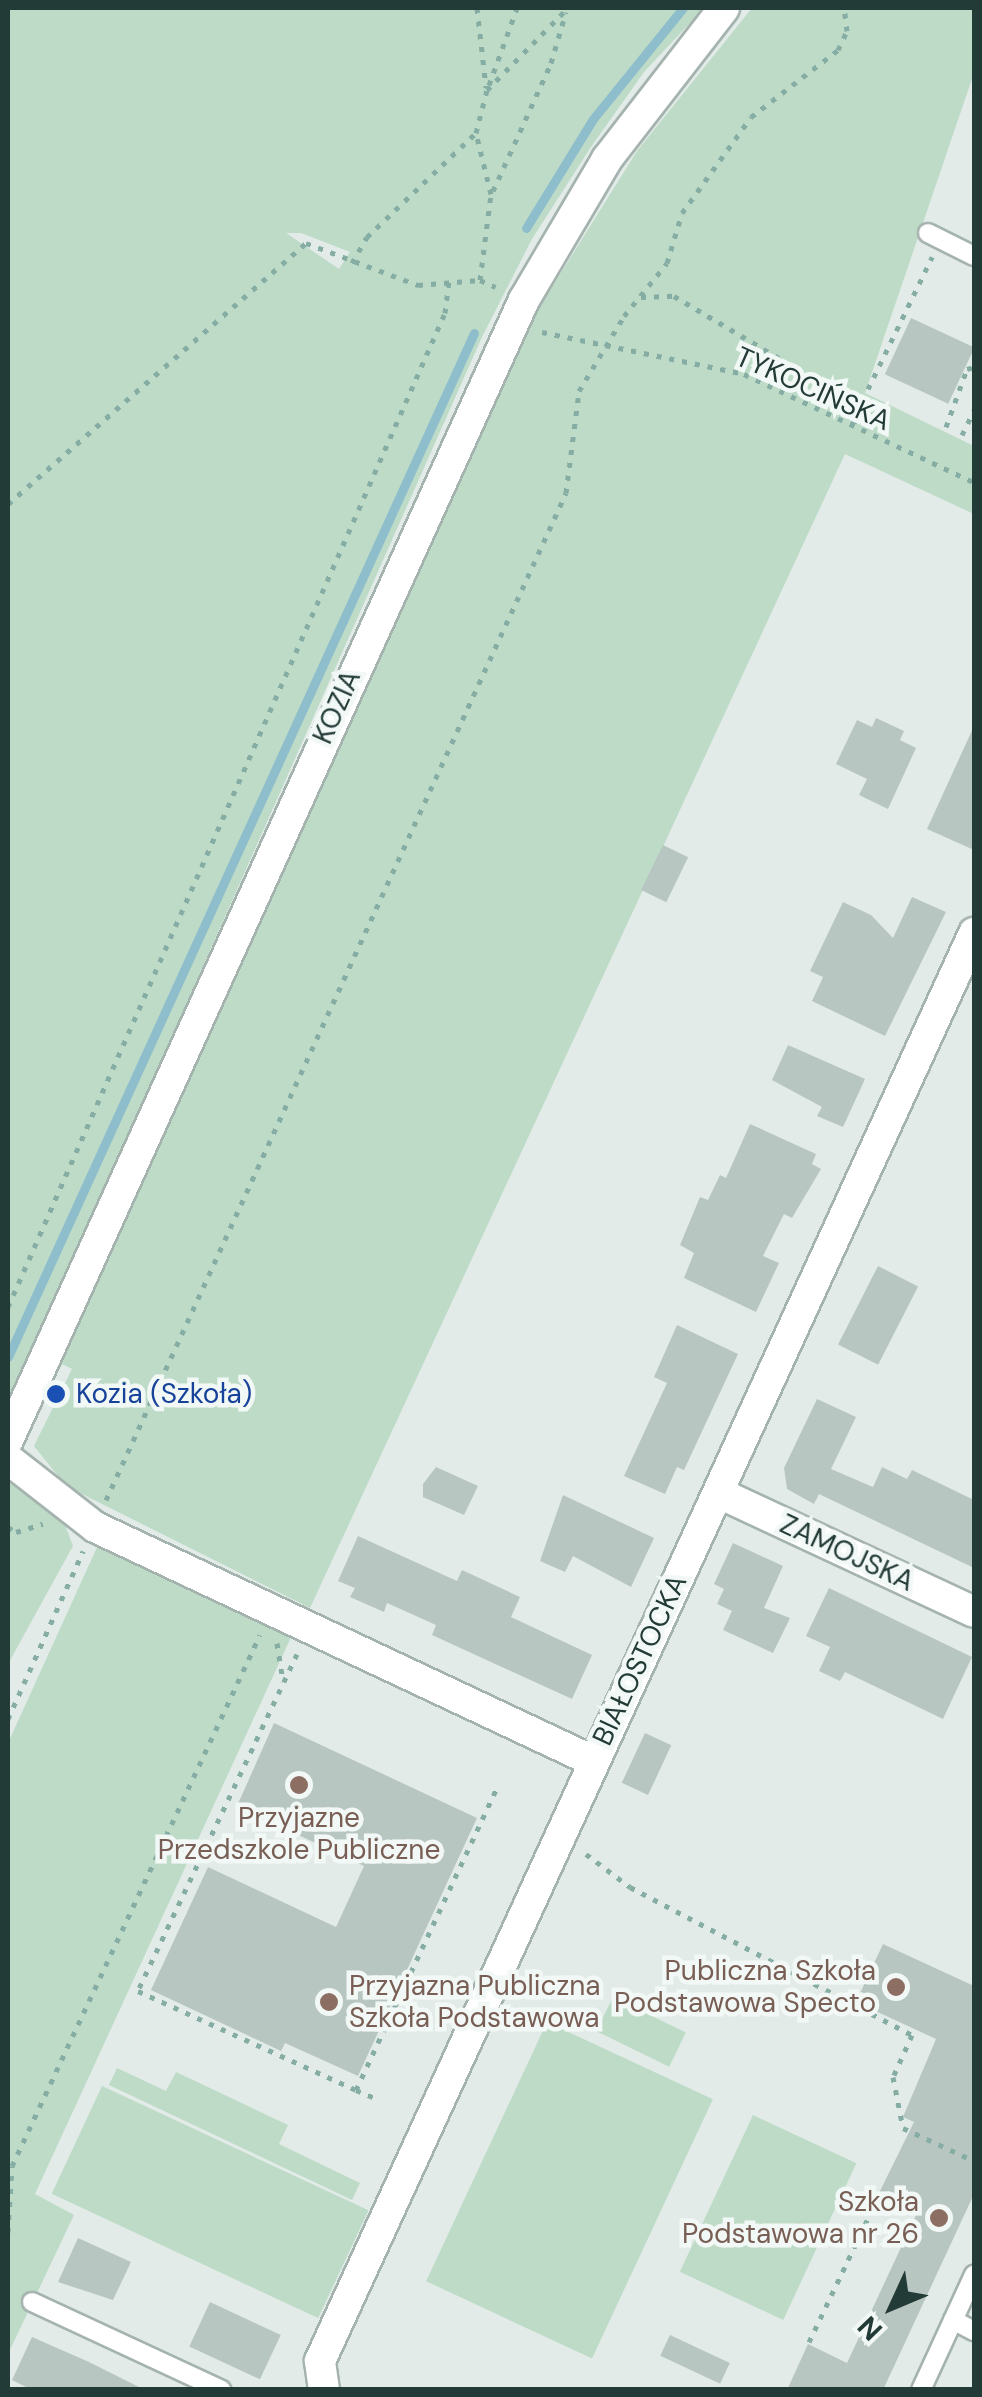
<!DOCTYPE html>
<meta charset="utf-8">
<style>
body{margin:0}
#map{position:relative;width:982px;height:2397px;overflow:hidden;background:#e2ebe8;font-family:"DM Sans",sans-serif}
div>[style]{position:absolute}
[style*='--x']{left:calc(var(--x)*1px);top:calc(var(--y)*1px);width:calc(var(--w)*1px);rotate:calc(var(--a)*1deg)}
.green>*{inset:0;background:#bddbc7;transform-origin:0 0}
.stream>*{height:9px;margin:-4.5px;padding:0 4.5px;transform-origin:4.5px;border-radius:4.5px;background:#8ebdcc}
.building>*{inset:0;background:#b8c6c1;transform-origin:0 0}
.path>*{height:5px;margin-top:-2.5px;transform-origin:0;background:repeating-linear-gradient(90deg,#85ada4 0 5px,transparent 0 13px)}
.roads{filter:drop-shadow(2px 0 #a5b3af) drop-shadow(-2px 0 #a5b3af) drop-shadow(0 2px #a5b3af) drop-shadow(0 -2px #a5b3af)}
.lane>*{height:18px;margin:-9px;padding:0 9px;transform-origin:9px;border-radius:9px;background:#fff}
.street>*{height:30px;margin:-15px;padding:0 15px;transform-origin:15px;border-radius:15px;background:#fff}
.dots>*{width:28px;height:28px;translate:-50% -50%;box-sizing:border-box;border:5px solid #f2f8f6;border-radius:50%}
span{translate:-50% -50%;white-space:nowrap;text-align:center;line-height:1.15;-webkit-text-stroke:9px #f2f8f6;paint-order:stroke}
.street-label{font-size:28px;color:#233b37}
.transit-label{font-size:28px;color:#164399}
.left{translate:0 -50%;text-align:left}
.education-label{font-size:28px;color:#785e54}
.right{translate:-100% -50%;text-align:right}
.frame{position:absolute;inset:0;border:10px solid #233b37;pointer-events:none}
.north{position:absolute;left:842px;top:2257px;width:100px;height:100px;-webkit-text-stroke:8px #f2f8f6;paint-order:stroke;rotate:226deg;font-size:28px;font-weight:700;line-height:40px;text-align:center;color:#233b37}
.north::after{content:'';display:block;margin:auto;width:35px;height:45px;background:#233b37;clip-path:polygon(50% 0,100% 100%,50% 72%,0 100%)}
</style>
<div id="map">
<div class="green">
<i style="clip-path:polygon(evenodd,8px 8px,704px 8px,644px 72px,591px 147px,532px 239px,482px 337px,8px 1406px,8px 8px,286px 233px,301px 233px,350px 252px,339px 269px,286px 233px)"></i>
<i style="clip-path:polygon(752px 8px,974px 8px,974px 73px,865px 393px,974px 446px,974px 514px,845px 454px,310px 1608px,66px 1486px,34px 1446px,72px 1369px,60px 1363px,521px 337px,637px 151px)"></i>
<i style="clip-path:polygon(8px 1479px,65px 1525px,73px 1546px,8px 1664px)"></i>
<i style="clip-path:polygon(99px 1543px,292px 1635px,35px 2194px,74px 2215px,8px 2354px,8px 1743px)"></i>
<i style="left:613px;top:1997px;width:81px;height:38px;rotate:26deg"></i>
<i style="left:547px;top:2022px;width:183px;height:286px;rotate:25deg"></i>
<i style="clip-path:polygon(117px 2068px,166px 2091px,176px 2072px,288px 2125px,279px 2144px,360px 2183px,352px 2200px,109px 2085px)"></i>
<i style="left:102px;top:2086px;width:294px;height:119px;rotate:25deg"></i>
<i style="left:753px;top:2115px;width:114px;height:173px;rotate:25deg"></i>
</div>
<div class="stream">
<i style="--x:526;--y:228;--w:128;--a:-58.4"></i>
<i style="--x:593;--y:119;--w:143;--a:-51"></i>
<i style="--x:8;--y:1357;--w:1125;--a:-65.53"></i>
</div>
<div class="building">
<i style="left:911px;top:318px;width:70px;height:62px;rotate:25deg"></i>
<i style="clip-path:polygon(876px 718px,904px 731px,900px 740px,916px 748px,888px 809px,859px 795px,867px 779px,836px 764px,857px 720px,872px 727px)"></i>
<i style="clip-path:polygon(974px 726px,974px 850px,927px 829px)"></i>
<i style="left:663px;top:845px;width:28px;height:50px;rotate:26deg"></i>
<i style="clip-path:polygon(912px 897px,946px 912px,885px 1036px,812px 1001px,823px 977px,810px 971px,843px 902px,871px 915px,893px 938px)"></i>
<i style="clip-path:polygon(788px 1045px,865px 1079px,843px 1127px,817px 1116px,822px 1107px,772px 1080px)"></i>
<i style="clip-path:polygon(750px 1124px,816px 1154px,812px 1164px,821px 1169px,792px 1218px,784px 1214px,763px 1256px,779px 1263px,756px 1312px,684px 1278px,694px 1253px,680px 1245px,700px 1197px,708px 1200px,720px 1175px,726px 1178px)"></i>
<i style="left:878px;top:1266px;width:45px;height:88px;rotate:27deg"></i>
<i style="clip-path:polygon(677px 1325px,738px 1354px,684px 1470px,677px 1467px,665px 1494px,624px 1476px,667px 1383px,654px 1377px)"></i>
<i style="clip-path:polygon(817px 1399px,856px 1417px,831px 1469px,873px 1487px,882px 1467px,907px 1479px,912px 1470px,974px 1500px,974px 1568px,819px 1494px,814px 1504px,787px 1489px,784px 1468px)"></i>
<i style="clip-path:polygon(436px 1467px,478px 1486px,464px 1515px,423px 1497px,423px 1484px)"></i>
<i style="clip-path:polygon(563px 1495px,654px 1538px,631px 1587px,573px 1556px,565px 1572px,540px 1561px)"></i>
<i style="clip-path:polygon(358px 1536px,457px 1581px,462px 1570px,520px 1597px,511px 1617px,592px 1655px,572px 1699px,432px 1635px,436px 1625px,387px 1603px,384px 1612px,350px 1597px,355px 1588px,338px 1581px)"></i>
<i style="clip-path:polygon(733px 1543px,783px 1566px,764px 1608px,790px 1618px,773px 1653px,723px 1630px,732px 1611px,717px 1604px,724px 1589px,714px 1584px)"></i>
<i style="clip-path:polygon(829px 1588px,972px 1657px,943px 1719px,845px 1672px,840px 1681px,819px 1671px,830px 1647px,806px 1636px)"></i>
<i style="clip-path:polygon(274px 1723px,477px 1818px,358px 2076px,285px 2043px,281px 2051px,151px 1990px,208px 1867px,336px 1927px,364px 1866px,237px 1806px)"></i>
<i style="left:645px;top:1733px;width:29px;height:55px;rotate:25deg"></i>
<i style="clip-path:polygon(883px 1944px,974px 1986px,974px 2194px,883px 2390px,787px 2390px,808px 2344px,847px 2363px,918px 2211px,879px 2193px,914px 2122px,903px 2117px,936px 2039px,856px 2002px)"></i>
<i style="clip-path:polygon(78px 2238px,131px 2262px,113px 2300px,58px 2282px)"></i>
<i style="left:210px;top:2302px;width:78px;height:49px;rotate:25deg"></i>
<i style="left:670px;top:2335px;width:66px;height:23px;rotate:25deg"></i>
<i style="clip-path:polygon(32px 2337px,89px 2362px,145px 2390px,32px 2390px,12px 2380px)"></i>
</div>
<div class="path">
<i style="--x:477;--y:8;--w:80;--a:83.5"></i>
<i style="--x:489;--y:85;--w:82;--a:-70"></i>
<i style="--x:493;--y:191;--w:141;--a:-65.6"></i>
<i style="--x:551;--y:63;--w:53;--a:-73.6"></i>
<i style="--x:352;--y:263;--w:30;--a:-60"></i>
<i style="--x:367;--y:237;--w:151;--a:-43.7"></i>
<i style="--x:480;--y:280;--w:87;--a:-82.7"></i>
<i style="--x:491;--y:194;--w:63;--a:-103.8"></i>
<i style="--x:476;--y:133;--w:44;--a:-75.7"></i>
<i style="--x:487;--y:90;--w:115;--a:-45.4"></i>
<i style="--x:641;--y:297;--w:33;--a:-2"></i>
<i style="--x:674;--y:296;--w:167;--a:30.6"></i>
<i style="--x:818;--y:381;--w:64;--a:48.8"></i>
<i style="--x:542;--y:332;--w:206;--a:11.7"></i>
<i style="--x:744;--y:374;--w:254;--a:25.2"></i>
<i style="--x:868;--y:389;--w:147;--a:-64.1"></i>
<i style="--x:946;--y:427;--w:62;--a:-70.1"></i>
<i style="--x:967;--y:369;--w:7;--a:-16"></i>
<i style="--x:962;--y:435;--w:28;--a:-64"></i>
<i style="--x:8;--y:504;--w:396;--a:-41.2"></i>
<i style="--x:306;--y:243;--w:120;--a:20.6"></i>
<i style="--x:418;--y:285;--w:62;--a:-4.6"></i>
<i style="--x:480;--y:280;--w:17;--a:24"></i>
<i style="--x:8;--y:1307;--w:1086;--a:-66.27"></i>
<i style="--x:445;--y:313;--w:31;--a:-83"></i>
<i style="--x:106;--y:1500;--w:1107;--a:-65.45"></i>
<i style="--x:566;--y:493;--w:103;--a:-82.7"></i>
<i style="--x:579;--y:391;--w:87;--a:-59"></i>
<i style="--x:624;--y:316;--w:68;--a:-50.9"></i>
<i style="--x:667;--y:263;--w:52;--a:-73.3"></i>
<i style="--x:682;--y:213;--w:118;--a:-54.3"></i>
<i style="--x:751;--y:117;--w:110;--a:-37.6"></i>
<i style="--x:838;--y:50;--w:21;--a:-65"></i>
<i style="--x:847;--y:31;--w:23;--a:-97"></i>
<i style="--x:8;--y:1527;--w:9;--a:32"></i>
<i style="--x:16;--y:1532;--w:28;--a:-17"></i>
<i style="--x:277;--y:1643;--w:39;--a:81"></i>
<i style="--x:297;--y:1654;--w:373;--a:115.3"></i>
<i style="--x:138;--y:1991;--w:239;--a:24.4"></i>
<i style="--x:356;--y:2090;--w:336;--a:-65"></i>
<i style="--x:8;--y:1719;--w:184;--a:-65.9"></i>
<i style="--x:586;--y:1854;--w:55;--a:36.9"></i>
<i style="--x:630;--y:1887;--w:318;--a:27.7"></i>
<i style="--x:912;--y:2035;--w:46;--a:114.3"></i>
<i style="--x:893;--y:2077;--w:52;--a:78.9"></i>
<i style="--x:903;--y:2128;--w:78;--a:24.9"></i>
<i style="--x:356;--y:2090;--w:21;--a:23"></i>
<i style="--x:8;--y:2232;--w:66;--a:-86.5"></i>
<i style="--x:12;--y:2166;--w:586;--a:-64.97"></i>
<i style="--x:809;--y:2342;--w:144;--a:-64.5"></i>
<i style="--x:871;--y:2212;--w:16;--a:-22"></i>
</div>
<div class="roads">
<div class="lane">
<i style="--x:928;--y:233;--w:51;--a:26.6"></i>
<i style="--x:32;--y:2302;--w:209;--a:24.9"></i>
<i style="--x:953;--y:2320;--w:24;--a:28"></i>
<i style="--x:921;--y:2390;--w:127;--a:-65.3"></i>
</div>
<div class="street">
<i style="--x:8;--y:1440;--w:1251;--a:-65.65"></i>
<i style="--x:524;--y:300;--w:164;--a:-59.5"></i>
<i style="--x:607;--y:159;--w:191;--a:-52.2"></i>
<i style="--x:8;--y:1459;--w:110;--a:38"></i>
<i style="--x:95;--y:1527;--w:550;--a:25.17"></i>
<i style="--x:719;--y:1493;--w:281;--a:25"></i>
<i style="--x:324;--y:2390;--w:29;--a:-98"></i>
<i style="--x:320;--y:2361;--w:1571;--a:-65.39"></i>
</div>
</div>
<div class="dots">
<i style="left:56px;top:1394px;background:#1a4fb4"></i>
<i style="left:299px;top:1785px;background:#8d6e63"></i>
<i style="left:896px;top:1987px;background:#8d6e63"></i>
<i style="left:329px;top:2002px;background:#8d6e63"></i>
<i style="left:939px;top:2218px;background:#8d6e63"></i>
</div>
<div class="street-label">
<span style="left:813px;top:389px;rotate:24deg">TYKOCIŃSKA</span>
<span style="left:337px;top:707px;rotate:-66deg">KOZIA</span>
<span style="left:847px;top:1553px;rotate:25deg">ZAMOJSKA</span>
<span style="left:640px;top:1660px;rotate:-65deg">BIAŁOSTOCKA</span>
</div>
<div class="transit-label">
<span class="left" style="left:76px;top:1394px">Kozia (Szkoła)</span>
</div>
<div class="education-label">
<span style="left:299px;top:1834px">Przyjazne<br>Przedszkole Publiczne</span>
<span class="right" style="left:876px;top:1987px">Publiczna Szkoła<br>Podstawowa Specto</span>
<span class="left" style="left:349px;top:2002px">Przyjazna Publiczna<br>Szkoła Podstawowa</span>
<span class="right" style="left:919px;top:2218px">Szkoła<br>Podstawowa nr 26</span>
</div>
<div class="frame"></div>
<div class="north">N</div>
</div>
